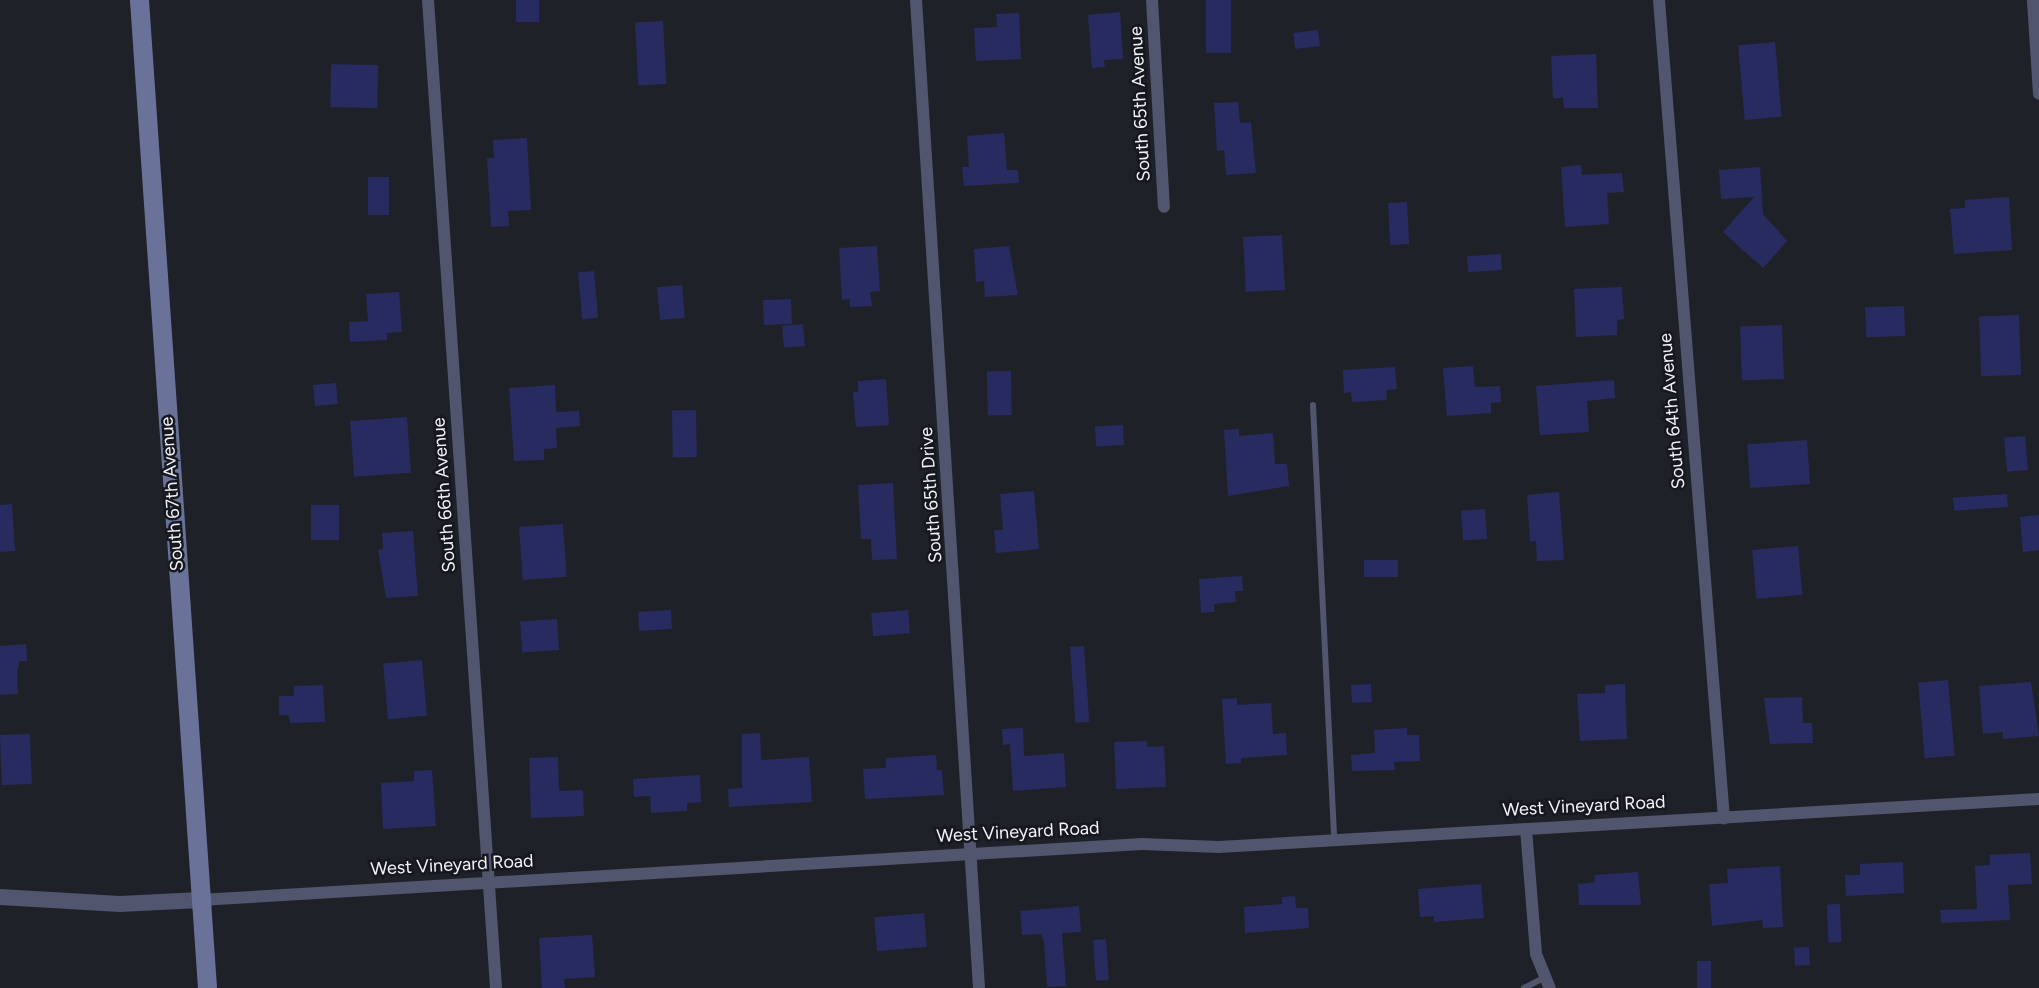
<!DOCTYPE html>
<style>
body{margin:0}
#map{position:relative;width:2039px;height:988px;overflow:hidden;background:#1f2128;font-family:Figtree,sans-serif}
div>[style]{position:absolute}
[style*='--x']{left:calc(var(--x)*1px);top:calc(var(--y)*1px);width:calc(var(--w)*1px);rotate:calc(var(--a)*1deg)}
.building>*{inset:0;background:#282b5f;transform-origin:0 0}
.service>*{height:6px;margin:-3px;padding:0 3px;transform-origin:3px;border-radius:3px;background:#51556e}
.minor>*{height:12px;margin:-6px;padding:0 6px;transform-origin:6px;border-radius:6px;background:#51556e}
.tertiary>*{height:16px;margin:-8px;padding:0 8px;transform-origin:8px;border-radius:8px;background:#51556e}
.secondary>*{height:19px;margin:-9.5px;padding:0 9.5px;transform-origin:9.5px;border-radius:9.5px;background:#6b7299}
span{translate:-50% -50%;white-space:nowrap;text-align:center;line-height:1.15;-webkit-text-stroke:5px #16181f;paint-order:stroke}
.street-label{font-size:18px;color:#f2f3f8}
</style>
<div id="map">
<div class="building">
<i style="left:516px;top:0;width:23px;height:22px"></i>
<i style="left:1206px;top:0;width:25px;height:53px"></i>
<i style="clip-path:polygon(1120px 12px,1123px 59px,1104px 60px,1105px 67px,1092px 68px,1088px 15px)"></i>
<i style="clip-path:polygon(1019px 13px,1021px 59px,976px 61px,974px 28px,997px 27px,996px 14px)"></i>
<i style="left:663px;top:21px;width:63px;height:28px;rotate:87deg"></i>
<i style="left:1318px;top:30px;width:16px;height:25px;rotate:83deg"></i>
<i style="left:1775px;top:42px;width:75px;height:37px;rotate:85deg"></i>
<i style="clip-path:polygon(1596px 54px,1598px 108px,1564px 108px,1563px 98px,1553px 98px,1551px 56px)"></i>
<i style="left:378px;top:65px;width:43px;height:47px;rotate:91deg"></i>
<i style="clip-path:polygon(1238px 102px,1240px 123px,1251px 122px,1256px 173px,1226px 175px,1224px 150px,1217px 151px,1214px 103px)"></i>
<i style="clip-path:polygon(1004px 133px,1007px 170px,1018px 170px,1019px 183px,964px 186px,962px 167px,969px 167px,967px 136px)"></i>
<i style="clip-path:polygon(527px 138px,531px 210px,508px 211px,509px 226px,491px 227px,487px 158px,494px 158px,493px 140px)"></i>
<i style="clip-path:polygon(1581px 165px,1582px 175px,1622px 173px,1624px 192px,1607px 193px,1609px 224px,1565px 227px,1561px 167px)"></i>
<i style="clip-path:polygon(1760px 167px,1763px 214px,1787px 241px,1763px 268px,1723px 232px,1754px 197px,1721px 199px,1719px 170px)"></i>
<i style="left:368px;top:177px;width:21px;height:38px"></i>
<i style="clip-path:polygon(2009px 197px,2012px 250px,1954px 254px,1950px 209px,1965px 208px,1965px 200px)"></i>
<i style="left:1407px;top:202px;width:42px;height:19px;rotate:87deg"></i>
<i style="left:1282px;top:235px;width:55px;height:39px;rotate:87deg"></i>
<i style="clip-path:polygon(877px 246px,880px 291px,870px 292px,872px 306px,850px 307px,850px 299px,842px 300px,839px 248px)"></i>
<i style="clip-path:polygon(1009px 246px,1018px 295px,985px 297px,984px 281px,976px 282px,974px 249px)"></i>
<i style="left:1501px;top:254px;width:16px;height:34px;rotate:86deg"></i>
<i style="left:594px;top:271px;width:47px;height:16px;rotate:85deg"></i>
<i style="left:682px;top:285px;width:33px;height:25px;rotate:85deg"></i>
<i style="clip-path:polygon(1622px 287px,1624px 319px,1617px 320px,1617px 335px,1576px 337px,1574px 289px)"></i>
<i style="clip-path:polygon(399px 292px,402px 332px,387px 333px,387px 340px,350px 342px,349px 322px,368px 321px,366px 294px)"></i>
<i style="left:791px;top:299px;width:25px;height:28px;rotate:88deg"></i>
<i style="left:1904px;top:306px;width:30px;height:39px;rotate:88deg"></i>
<i style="left:2019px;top:315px;width:60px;height:40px;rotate:88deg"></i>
<i style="left:803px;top:324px;width:22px;height:21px;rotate:85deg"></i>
<i style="left:1782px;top:325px;width:54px;height:42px;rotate:88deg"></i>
<i style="clip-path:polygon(1473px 366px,1475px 387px,1500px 386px,1501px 402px,1491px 403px,1491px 413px,1447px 416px,1443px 368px)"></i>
<i style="clip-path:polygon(1395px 367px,1397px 389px,1386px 390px,1387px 400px,1352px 402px,1351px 392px,1344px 393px,1343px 370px)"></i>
<i style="left:1011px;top:371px;width:44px;height:24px;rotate:89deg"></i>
<i style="clip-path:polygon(886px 379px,889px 425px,856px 427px,853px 392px,858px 392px,858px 381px)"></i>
<i style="clip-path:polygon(1614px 380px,1615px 398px,1587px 401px,1589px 432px,1540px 435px,1536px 386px)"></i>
<i style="left:336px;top:383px;width:21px;height:23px;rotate:85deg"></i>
<i style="clip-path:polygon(555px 385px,556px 412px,579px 411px,580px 426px,556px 428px,557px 448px,544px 449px,544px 460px,514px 461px,509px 388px)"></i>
<i style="left:696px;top:410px;width:47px;height:24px;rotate:89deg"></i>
<i style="left:407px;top:417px;width:56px;height:57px;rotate:86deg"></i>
<i style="left:1123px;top:425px;width:20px;height:28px;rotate:87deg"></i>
<i style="clip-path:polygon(1239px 429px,1239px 436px,1273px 433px,1275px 464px,1287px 464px,1289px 486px,1228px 496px,1224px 430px)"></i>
<i style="left:2025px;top:436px;width:34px;height:21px;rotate:85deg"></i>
<i style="left:1807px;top:440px;width:44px;height:60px;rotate:86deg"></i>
<i style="clip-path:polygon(893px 483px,897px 559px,872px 560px,871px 539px,861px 539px,858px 485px)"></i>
<i style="clip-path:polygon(1034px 491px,1039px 549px,996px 553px,994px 530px,1003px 530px,1000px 494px)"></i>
<i style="clip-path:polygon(1559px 492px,1564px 560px,1537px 561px,1536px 541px,1530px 542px,1527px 495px)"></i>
<i style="left:2007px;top:494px;width:13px;height:54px;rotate:86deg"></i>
<i style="clip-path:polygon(12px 504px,15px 551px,0 552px,0 505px)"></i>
<i style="left:339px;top:505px;width:35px;height:28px;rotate:90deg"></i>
<i style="left:1485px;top:509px;width:30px;height:24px;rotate:86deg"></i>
<i style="clip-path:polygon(2039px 515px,2039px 550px,2023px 552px,2020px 517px)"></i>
<i style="left:563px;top:524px;width:53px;height:44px;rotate:86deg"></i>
<i style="clip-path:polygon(413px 531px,418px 596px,386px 598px,378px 550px,383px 549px,382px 533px)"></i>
<i style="left:1798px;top:546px;width:49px;height:46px;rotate:85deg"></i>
<i style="left:1398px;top:560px;width:17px;height:34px;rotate:90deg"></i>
<i style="clip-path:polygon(1242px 576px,1243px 591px,1235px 591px,1236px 602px,1214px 604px,1214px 612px,1201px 613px,1199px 579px)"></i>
<i style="left:671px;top:610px;width:19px;height:33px;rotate:87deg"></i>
<i style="left:908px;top:610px;width:23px;height:37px;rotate:85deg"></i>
<i style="left:557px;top:619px;width:31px;height:37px;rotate:86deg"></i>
<i style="clip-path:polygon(26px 644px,27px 661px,20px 661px,17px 670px,18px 694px,0 695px,0 646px)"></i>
<i style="left:1084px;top:646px;width:76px;height:14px;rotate:86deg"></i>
<i style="left:422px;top:660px;width:56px;height:39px;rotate:85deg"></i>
<i style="left:1948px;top:680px;width:76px;height:30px;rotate:85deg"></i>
<i style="clip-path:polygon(2031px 682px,2039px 736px,2003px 739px,2003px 732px,1983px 734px,1979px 686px)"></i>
<i style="left:1371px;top:684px;width:18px;height:20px;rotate:87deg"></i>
<i style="clip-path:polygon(1625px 684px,1627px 739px,1580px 741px,1577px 694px,1605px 693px,1605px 685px)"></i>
<i style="clip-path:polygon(323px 685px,325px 722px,290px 723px,289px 715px,279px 715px,279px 696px,294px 696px,294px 686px)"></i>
<i style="clip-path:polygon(1802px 697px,1803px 723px,1812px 723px,1813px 743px,1770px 744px,1764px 698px)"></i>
<i style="clip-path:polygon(1237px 698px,1237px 705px,1271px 703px,1273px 734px,1286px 733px,1287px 755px,1241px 758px,1241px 763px,1226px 764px,1222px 699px)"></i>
<i style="clip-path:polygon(1023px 728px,1024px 756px,1064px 753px,1066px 787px,1013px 791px,1010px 744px,1003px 745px,1002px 729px)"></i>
<i style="clip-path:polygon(1407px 728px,1407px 735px,1419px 735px,1420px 761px,1394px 762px,1395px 770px,1352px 771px,1351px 755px,1375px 753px,1374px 730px)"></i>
<i style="clip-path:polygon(760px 733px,761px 760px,809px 757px,812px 802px,729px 807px,728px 789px,742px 788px,742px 734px)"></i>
<i style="left:30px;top:734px;width:50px;height:30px;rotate:88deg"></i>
<i style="clip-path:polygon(1147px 741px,1147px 747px,1164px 746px,1166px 787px,1116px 789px,1114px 742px)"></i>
<i style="clip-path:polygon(936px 755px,937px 770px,942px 770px,944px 795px,865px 799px,863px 769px,886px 768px,886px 758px)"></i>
<i style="clip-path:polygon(558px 757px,559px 791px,583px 790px,584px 816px,531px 818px,529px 758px)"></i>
<i style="clip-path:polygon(432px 770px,436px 826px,383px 829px,381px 783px,414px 781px,414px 771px)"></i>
<i style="clip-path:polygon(700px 775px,701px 802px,687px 803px,687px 811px,651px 813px,650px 796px,634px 797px,633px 779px)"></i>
<i style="clip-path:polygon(2030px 853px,2032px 884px,2008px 885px,2010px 920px,1941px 923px,1940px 910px,1977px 909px,1975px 866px,1990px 865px,1990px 855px)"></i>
<i style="clip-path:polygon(1903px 862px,1904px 893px,1846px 896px,1845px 875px,1860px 875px,1860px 864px)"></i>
<i style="clip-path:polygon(1780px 866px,1783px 927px,1763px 928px,1762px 920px,1712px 926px,1709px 884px,1728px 883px,1727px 869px)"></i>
<i style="clip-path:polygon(1638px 872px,1641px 905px,1579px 905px,1578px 884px,1595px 882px,1594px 875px)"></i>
<i style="clip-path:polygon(1481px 884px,1484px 918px,1434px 922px,1434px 916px,1420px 917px,1418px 889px)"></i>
<i style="clip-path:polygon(1295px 896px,1296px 908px,1308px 908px,1309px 928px,1245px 933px,1244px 907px,1282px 904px,1282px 897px)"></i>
<i style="left:1840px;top:904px;width:38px;height:13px;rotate:88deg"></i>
<i style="clip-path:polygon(1079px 906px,1081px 932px,1062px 933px,1066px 986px,1047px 987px,1044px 942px,1041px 934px,1022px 935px,1020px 911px)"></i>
<i style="left:924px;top:913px;width:34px;height:50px;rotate:85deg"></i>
<i style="clip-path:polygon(592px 935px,595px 977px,564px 979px,565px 988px,542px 988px,539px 938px)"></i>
<i style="left:1106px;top:939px;width:41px;height:13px;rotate:86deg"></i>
<i style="left:1809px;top:947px;width:18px;height:15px;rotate:87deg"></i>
<i style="left:1697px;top:961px;width:14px;height:27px"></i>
</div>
<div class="service">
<i style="--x:1313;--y:405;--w:437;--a:87.2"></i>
<i style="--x:1524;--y:988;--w:22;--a:-27"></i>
</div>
<div class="minor">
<i style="--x:428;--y:0;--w:990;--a:86.06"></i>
<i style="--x:916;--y:0;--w:990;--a:86.35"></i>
<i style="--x:1152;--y:0;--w:207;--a:86.7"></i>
<i style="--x:1659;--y:0;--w:821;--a:85.46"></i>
<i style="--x:2033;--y:1;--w:93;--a:86.3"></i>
<i style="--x:1526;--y:829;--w:125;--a:85.4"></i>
<i style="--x:1536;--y:954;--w:37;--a:68"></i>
<i style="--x:200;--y:900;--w:773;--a:-3.41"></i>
<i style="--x:972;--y:854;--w:170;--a:-3.4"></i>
<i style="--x:1142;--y:844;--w:77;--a:2.2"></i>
<i style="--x:1219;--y:847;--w:821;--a:-3.35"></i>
</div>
<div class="tertiary">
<i style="--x:0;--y:897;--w:120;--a:3.3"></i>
<i style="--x:120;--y:904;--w:80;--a:-2.9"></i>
</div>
<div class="secondary">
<i style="--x:139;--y:0;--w:990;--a:86.06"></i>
</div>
<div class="street-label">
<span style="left:1140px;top:104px;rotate:-93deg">South 65th Avenue</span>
<span style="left:1672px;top:411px;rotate:-95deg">South 64th Avenue</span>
<span style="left:172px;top:494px;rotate:-94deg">South 67th Avenue</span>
<span style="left:444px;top:495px;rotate:-94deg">South 66th Avenue</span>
<span style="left:931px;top:495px;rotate:-94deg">South 65th Drive</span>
<span style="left:1584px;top:806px;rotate:-3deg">West Vineyard Road</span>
<span style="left:1018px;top:832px;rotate:-3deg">West Vineyard Road</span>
<span style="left:452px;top:865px;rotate:-3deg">West Vineyard Road</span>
</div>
</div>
